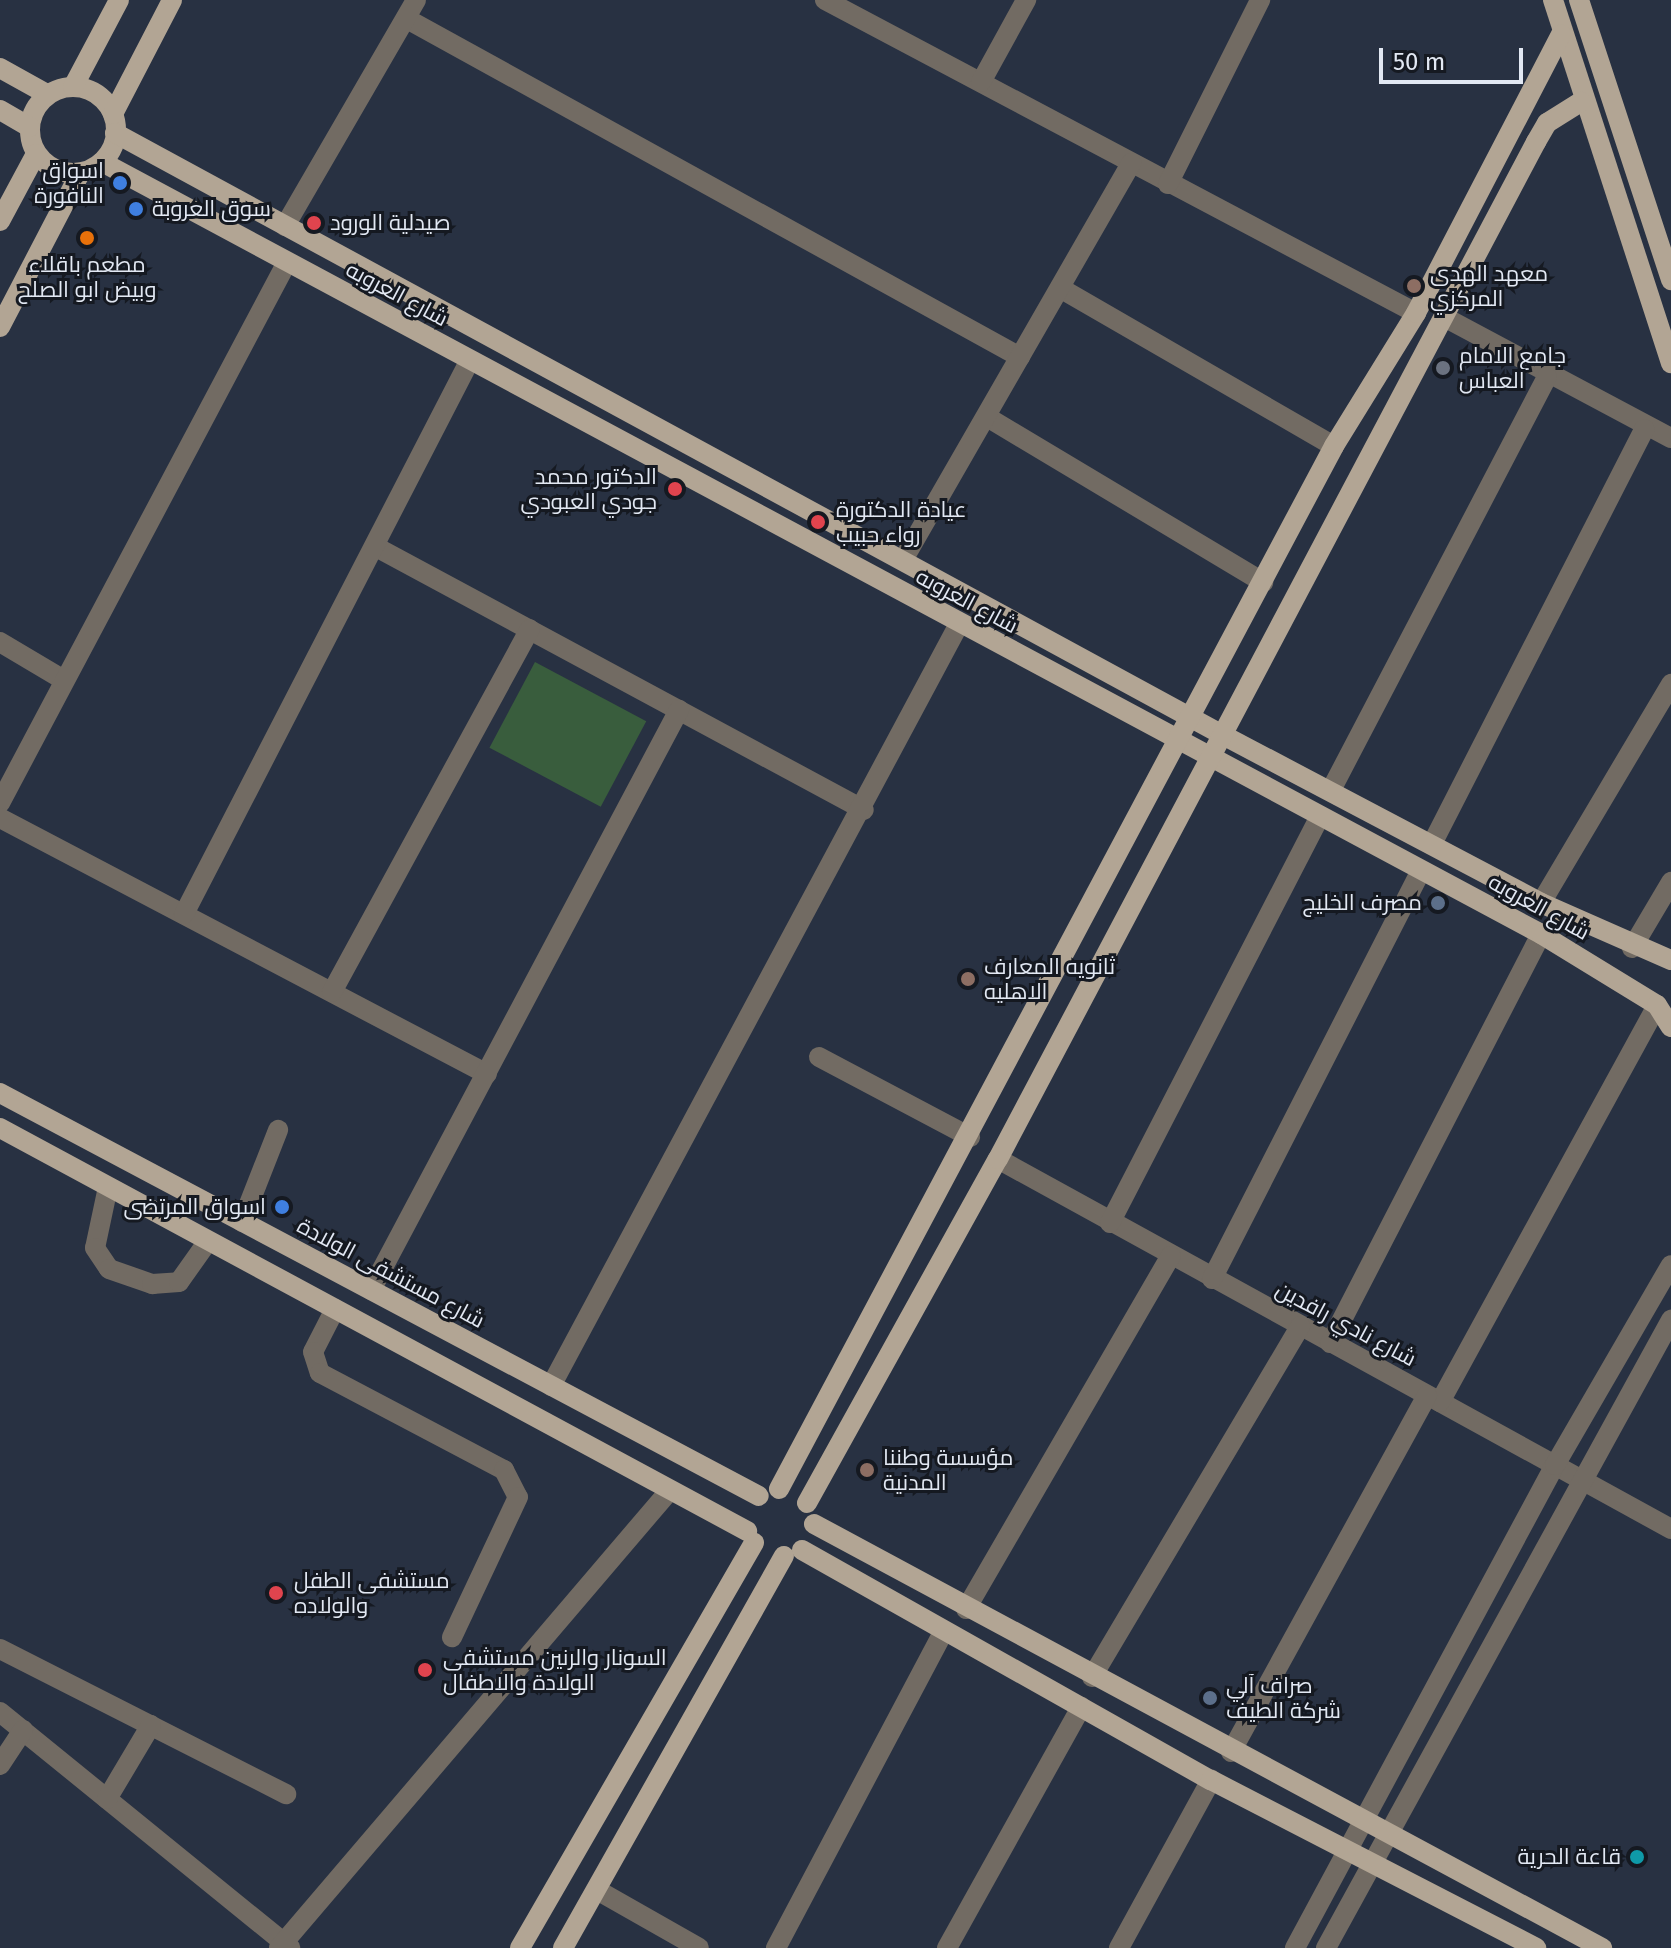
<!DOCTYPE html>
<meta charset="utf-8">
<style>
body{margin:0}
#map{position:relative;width:1671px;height:1948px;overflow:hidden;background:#283142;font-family:"Fira Sans",Cairo,sans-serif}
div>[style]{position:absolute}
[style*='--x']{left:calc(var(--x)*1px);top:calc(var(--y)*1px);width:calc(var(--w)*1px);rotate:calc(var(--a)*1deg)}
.green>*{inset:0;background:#395d3d;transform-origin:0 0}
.minor>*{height:20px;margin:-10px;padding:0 10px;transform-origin:10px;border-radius:10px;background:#726b63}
.major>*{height:20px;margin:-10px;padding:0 10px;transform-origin:10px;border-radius:10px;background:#b2a594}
.major>.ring{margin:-10px;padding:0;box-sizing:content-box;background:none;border:20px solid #b2a594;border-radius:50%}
.dots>*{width:22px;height:22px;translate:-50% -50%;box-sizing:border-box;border:4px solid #151921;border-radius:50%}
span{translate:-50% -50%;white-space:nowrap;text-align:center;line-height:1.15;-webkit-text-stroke:6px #151921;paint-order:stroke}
.poi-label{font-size:22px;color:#e2e8f3}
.right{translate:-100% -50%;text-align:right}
.left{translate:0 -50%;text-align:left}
.street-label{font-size:22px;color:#e2e8f3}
.scale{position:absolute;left:1379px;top:48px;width:144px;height:36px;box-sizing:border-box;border:4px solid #e2e8f3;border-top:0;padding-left:10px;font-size:24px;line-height:28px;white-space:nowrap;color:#e2e8f3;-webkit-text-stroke:6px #151921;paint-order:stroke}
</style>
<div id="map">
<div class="green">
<i style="left:535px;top:662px;width:126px;height:97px;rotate:28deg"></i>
</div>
<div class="minor">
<i style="--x:825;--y:0;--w:669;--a:27.91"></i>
<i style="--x:407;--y:19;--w:700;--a:28.87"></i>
<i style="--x:981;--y:82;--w:94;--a:-61.2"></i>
<i style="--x:1168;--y:184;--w:206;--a:-63.4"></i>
<i style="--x:285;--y:226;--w:261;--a:-59.9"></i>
<i style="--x:1060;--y:288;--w:316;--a:30"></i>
<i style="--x:1444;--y:317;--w:257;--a:28.1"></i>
<i style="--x:987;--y:417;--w:322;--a:30.9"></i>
<i style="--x:376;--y:547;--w:554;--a:28.32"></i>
<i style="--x:903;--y:560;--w:458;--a:-60.1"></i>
<i style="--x:0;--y:642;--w:74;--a:30.7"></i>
<i style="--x:1331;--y:790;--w:466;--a:-62.4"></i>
<i style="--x:0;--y:803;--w:612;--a:-62.05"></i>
<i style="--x:0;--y:818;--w:550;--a:27.73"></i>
<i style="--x:1432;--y:844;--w:466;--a:-62.9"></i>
<i style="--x:1541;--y:903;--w:255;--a:-59.3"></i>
<i style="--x:184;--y:914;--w:623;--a:-62.7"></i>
<i style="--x:1632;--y:948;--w:77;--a:-59.4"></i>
<i style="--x:332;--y:992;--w:413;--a:-61.4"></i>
<i style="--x:819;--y:1057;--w:171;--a:27.9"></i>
<i style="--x:998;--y:1159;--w:768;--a:28.8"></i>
<i style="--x:108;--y:1187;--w:62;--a:102"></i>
<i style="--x:95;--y:1248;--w:25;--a:56"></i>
<i style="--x:109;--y:1269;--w:46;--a:19.2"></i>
<i style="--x:152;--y:1284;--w:27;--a:-4"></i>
<i style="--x:179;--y:1282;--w:50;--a:-54.7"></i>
<i style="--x:242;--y:1222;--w:99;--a:-68.6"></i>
<i style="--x:1110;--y:1223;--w:458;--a:-62.7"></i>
<i style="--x:1212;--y:1279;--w:459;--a:-62.9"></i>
<i style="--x:371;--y:1290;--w:657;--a:-62.03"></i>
<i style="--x:335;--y:1309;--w:48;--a:117.1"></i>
<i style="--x:313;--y:1352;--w:22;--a:72"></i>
<i style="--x:320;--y:1373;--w:208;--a:27.8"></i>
<i style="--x:504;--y:1470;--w:30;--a:63"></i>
<i style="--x:518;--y:1497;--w:155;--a:115.2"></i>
<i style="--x:1330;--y:1343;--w:460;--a:-62.7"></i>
<i style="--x:551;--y:1386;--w:864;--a:-61.83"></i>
<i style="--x:1440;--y:1402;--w:452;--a:-61.3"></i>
<i style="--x:966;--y:1609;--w:408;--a:-59.9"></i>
<i style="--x:0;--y:1649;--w:321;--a:26.9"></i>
<i style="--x:1092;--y:1677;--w:408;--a:-59.3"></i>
<i style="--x:0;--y:1712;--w:374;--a:39.1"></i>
<i style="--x:1231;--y:1752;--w:407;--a:-61.2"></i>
<i style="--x:0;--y:1765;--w:42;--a:-56.7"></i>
<i style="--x:107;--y:1799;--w:86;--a:-59.3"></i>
<i style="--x:597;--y:1890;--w:117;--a:29.6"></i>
<i style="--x:279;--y:1948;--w:602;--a:-49.51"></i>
<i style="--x:776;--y:1948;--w:357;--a:-62.1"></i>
<i style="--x:947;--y:1948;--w:276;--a:-60.9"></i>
<i style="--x:1119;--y:1948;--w:192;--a:-61.3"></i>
<i style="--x:1295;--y:1948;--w:549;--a:-61.71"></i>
<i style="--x:1555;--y:1465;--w:231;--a:-59.9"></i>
<i style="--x:1326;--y:1948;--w:717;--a:-61.22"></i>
</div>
<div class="major">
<i style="--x:1553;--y:0;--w:382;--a:72"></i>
<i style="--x:1579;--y:0;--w:295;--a:71.8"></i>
<i style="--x:0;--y:68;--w:54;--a:29"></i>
<i class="ring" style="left:30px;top:87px;width:66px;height:66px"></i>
<i style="--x:73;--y:87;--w:98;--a:-62.1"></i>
<i style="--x:0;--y:110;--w:34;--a:30"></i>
<i style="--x:113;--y:114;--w:128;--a:-62.6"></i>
<i style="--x:115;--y:133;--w:1257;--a:28.52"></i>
<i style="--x:1219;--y:733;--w:364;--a:27.8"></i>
<i style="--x:1541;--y:903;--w:142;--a:23.7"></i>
<i style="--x:102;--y:162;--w:1633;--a:28.21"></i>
<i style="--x:1541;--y:934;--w:136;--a:31.5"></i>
<i style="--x:1657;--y:1005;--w:26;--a:58"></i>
<i style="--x:0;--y:221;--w:76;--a:-61.8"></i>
<i style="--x:0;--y:327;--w:174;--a:-62.5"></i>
<i style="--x:0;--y:1093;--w:859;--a:27.97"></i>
<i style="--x:0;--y:1128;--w:849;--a:28.35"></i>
<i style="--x:779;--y:1489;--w:1181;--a:-61.98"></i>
<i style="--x:1334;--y:446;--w:156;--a:-58.3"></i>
<i style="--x:1416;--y:313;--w:314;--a:-62.5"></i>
<i style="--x:807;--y:1503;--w:393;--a:-61"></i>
<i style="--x:998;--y:1159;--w:1151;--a:-62.12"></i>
<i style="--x:1536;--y:142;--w:22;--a:-60"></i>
<i style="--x:1547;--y:123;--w:40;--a:-32"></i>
<i style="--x:814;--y:1524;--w:895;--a:28.28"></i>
<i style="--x:802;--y:1550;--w:469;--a:29.4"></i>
<i style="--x:1211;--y:1780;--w:366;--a:27.3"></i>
<i style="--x:520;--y:1948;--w:468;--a:-60"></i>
<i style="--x:563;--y:1948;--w:450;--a:-60.6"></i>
</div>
<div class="dots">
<i style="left:120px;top:183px;background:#3f7fe0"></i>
<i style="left:136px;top:209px;background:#3f7fe0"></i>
<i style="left:314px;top:223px;background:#e0444e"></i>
<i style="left:87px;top:238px;background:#e8710a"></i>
<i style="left:1414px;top:286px;background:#8d6e63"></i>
<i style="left:1443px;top:368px;background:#6b7280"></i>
<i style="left:675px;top:489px;background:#e0444e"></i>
<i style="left:818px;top:522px;background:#e0444e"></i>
<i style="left:1438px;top:903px;background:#5c6f8a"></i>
<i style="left:968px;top:979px;background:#8d6e63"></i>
<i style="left:282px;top:1207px;background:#3f7fe0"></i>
<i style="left:867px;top:1470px;background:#8d6e63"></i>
<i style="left:276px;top:1593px;background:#e0444e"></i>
<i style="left:425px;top:1670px;background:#e0444e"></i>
<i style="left:1210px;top:1698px;background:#5c6f8a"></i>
<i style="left:1637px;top:1857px;background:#0f9aa8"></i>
</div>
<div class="poi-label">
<span class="right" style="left:104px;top:183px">اسواق<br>النافورة</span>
<span class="left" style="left:152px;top:209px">سوق العروبة</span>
<span class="left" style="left:330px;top:223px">صيدلية الورود</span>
<span style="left:87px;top:277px">مطعم باقلاء<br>وبيض ابو الصلح</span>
<span class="left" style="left:1430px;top:286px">معهد الهدى<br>المركزي</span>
<span class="left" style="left:1459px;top:368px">جامع الامام<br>العباس</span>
<span class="right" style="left:657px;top:489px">الدكتور محمد<br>جودي العبودي</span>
<span class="left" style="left:836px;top:522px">عيادة الدكتورة<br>رواء حبيب</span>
<span class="right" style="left:1422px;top:903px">مصرف الخليج</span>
<span class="left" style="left:984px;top:979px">ثانويه المعارف<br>الاهليه</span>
<span class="right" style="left:266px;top:1207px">اسواق المرتضى</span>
<span class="left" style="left:883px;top:1470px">مؤسسة وطننا<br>المدنية</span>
<span class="left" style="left:294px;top:1593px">مستشفى الطفل<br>والولاده</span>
<span class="left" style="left:443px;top:1670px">السونار والرنين مستشفى<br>الولادة والاطفال</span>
<span class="left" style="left:1226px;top:1698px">صراف آلي<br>شركة الطيف</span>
<span class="right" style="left:1621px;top:1857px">قاعة الحرية</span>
</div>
<div class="street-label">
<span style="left:397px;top:294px;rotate:28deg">شارع العروبه</span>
<span style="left:967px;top:601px;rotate:28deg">شارع العروبه</span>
<span style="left:1539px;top:907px;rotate:29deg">شارع العروبه</span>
<span style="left:391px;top:1273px;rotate:28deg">شارع مستشفى الولادة</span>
<span style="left:1346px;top:1324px;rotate:28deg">شارع نادي رافدين</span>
</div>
<div class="scale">50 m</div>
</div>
